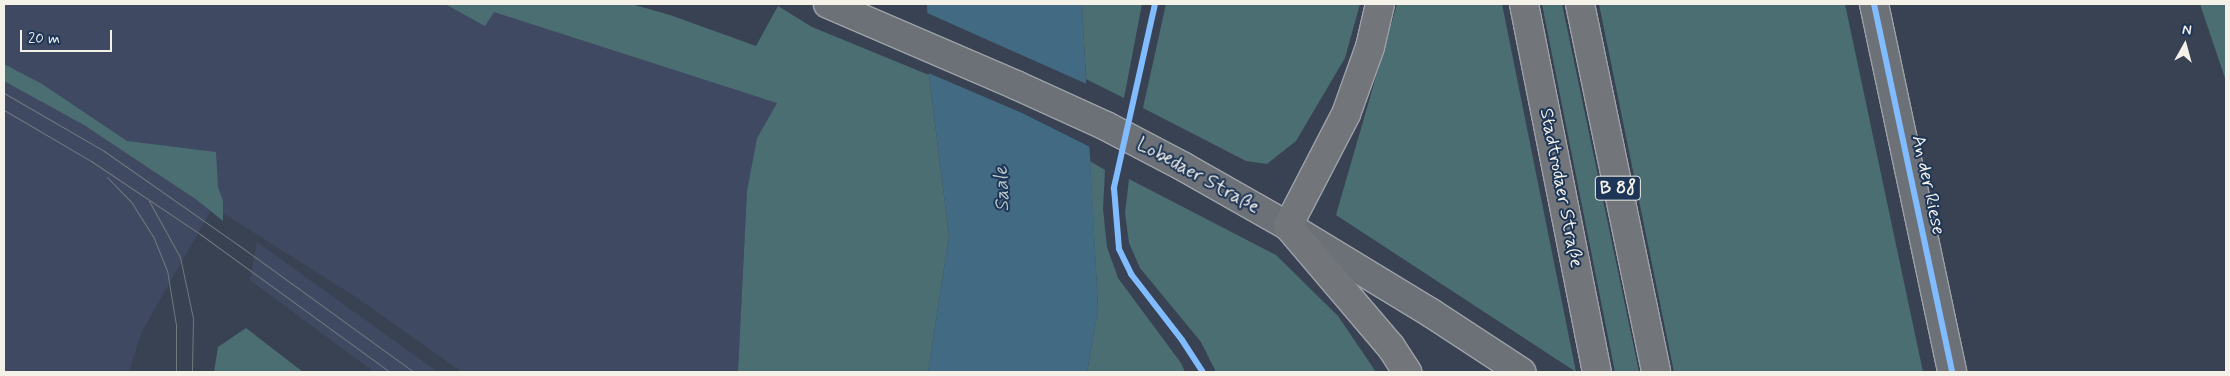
<!DOCTYPE html>
<meta charset="utf-8">
<style>
body{margin:0}
#map{position:relative;width:2230px;height:376px;overflow:hidden;background:#384252;font-family:Mynerve,sans-serif}
div>[style]{position:absolute}
[style*='--x']{left:calc(var(--x)*1px);top:calc(var(--y)*1px);width:calc(var(--w)*1px);rotate:calc(var(--a)*1deg)}
.built>*{inset:0;background:#3f4a62}
.green>*{inset:0;background:#4b6e73}
.water>*{inset:0;background:#426b83}
.pier>*{inset:0;background:#384252}
.roads{filter:drop-shadow(1px 0 #9da1a7) drop-shadow(-1px 0 #9da1a7) drop-shadow(0 1px #9da1a7) drop-shadow(0 -1px #9da1a7)}
.street>*{height:28px;margin:-14px;padding:0 14px;transform-origin:14px;border-radius:14px;background:#6c7177}
.secondary>*{height:28px;margin:-14px;padding:0 14px;transform-origin:14px;border-radius:14px;background:#6c7177}
.primary>*{height:28px;margin:-14px;padding:0 14px;transform-origin:14px;border-radius:14px;background:#72767a}
.tram>*{height:1px;margin:-0.5px;padding:0 0.5px;transform-origin:0.5px;border-radius:0.5px;background:#73787f}
.cycleway>*{height:6px;margin:-3px;padding:0 3px;transform-origin:3px;border-radius:3px;background:#80bcff}
span{translate:-50% -50%;white-space:nowrap;text-align:center;line-height:1.15;-webkit-text-stroke:4px #1d3557;paint-order:stroke}
.shield-label span{padding:1px 4px;background:#1d3557;border:1px solid;border-radius:4px;-webkit-text-stroke-width:0}
.shield-label{font-size:18px;color:#f4f1e8;font-weight:700}
.street-label{font-size:19px;color:#f4f1e8}
.water-label{font-size:20px;color:#b6c4c6;font-style:italic}
.frame{position:absolute;inset:0;border:5px solid #f4f1e8;pointer-events:none}
.north{position:absolute;left:2160px;top:20px;width:50px;height:50px;-webkit-text-stroke:4px #1d3557;paint-order:stroke;rotate:7deg;font-size:14px;font-weight:700;line-height:20px;text-align:center;color:#f4f1e8}
.north::after{content:'';display:block;margin:auto;width:18px;height:22px;background:#f4f1e8;clip-path:polygon(50% 0,100% 100%,50% 72%,0 100%)}
.scale{position:absolute;left:20px;top:30px;width:92px;height:22px;box-sizing:border-box;border:2px solid #f4f1e8;border-top:0;padding-left:6px;font-size:15px;line-height:18px;white-space:nowrap;color:#f4f1e8;-webkit-text-stroke:4px #1d3557;paint-order:stroke}
</style>
<div id="map">
<div class="built">
<i style="clip-path:polygon(4px 4px,574px 4px,777px 103px,757px 138px,747px 191px,738px 372px,462px 372px,350px 293px,213px 207px,141px 333px,129px 372px,4px 372px)"></i>
<i style="clip-path:polygon(257px 242px,438px 372px,374px 372px,250px 280px)"></i>
</div>
<div class="green">
<i style="clip-path:polygon(445px 4px,631px 4px,670px 15px,756px 46px,778px 6px,812px 27px,929px 75px,949px 236px,928px 372px,738px 372px,747px 191px,757px 138px,777px 103px,494px 12px,485px 26px)"></i>
<i style="clip-path:polygon(1082px 4px,1142px 4px,1124px 98px,1086px 79px)"></i>
<i style="clip-path:polygon(1166px 4px,1360px 4px,1345px 58px,1296px 141px,1267px 164px,1246px 161px,1143px 108px)"></i>
<i style="clip-path:polygon(1397px 4px,1502px 4px,1576px 372px,1336px 215px)"></i>
<i style="clip-path:polygon(1542px 4px,1562px 4px,1639px 372px,1615px 372px)"></i>
<i style="clip-path:polygon(1599px 4px,1845px 4px,1923px 372px,1674px 372px)"></i>
<i style="clip-path:polygon(2200px 4px,2226px 4px,2226px 81px)"></i>
<i style="clip-path:polygon(4px 64px,42px 84px,127px 141px,216px 152px,218px 187px,223px 201px,223px 221px,197px 200px,84px 125px,4px 81px)"></i>
<i style="clip-path:polygon(1090px 161px,1105px 170px,1103px 209px,1107px 247px,1118px 278px,1181px 363px,1185px 372px,1087px 372px,1098px 309px)"></i>
<i style="clip-path:polygon(1129px 179px,1276px 255px,1338px 316px,1376px 372px,1216px 372px,1201px 342px,1140px 268px,1129px 243px,1125px 213px)"></i>
<i style="clip-path:polygon(246px 328px,303px 372px,214px 372px,218px 347px)"></i>
</div>
<div class="water">
<i style="clip-path:polygon(927px 4px,1082px 4px,1098px 309px,1087px 372px,928px 372px,949px 236px,929px 75px)"></i>
</div>
<div class="pier">
<i style="clip-path:polygon(925px 12px,1089px 85px,1092px 148px,1022px 113px,926px 72px)"></i>
</div>
<div class="roads">
<div class="street">
<i style="--x:1874;--y:4;--w:376;--a:78"></i>
</div>
<div class="secondary">
<i style="--x:828;--y:4;--w:205;--a:23.3"></i>
<i style="--x:1016;--y:85;--w:99;--a:24.5"></i>
<i style="--x:1106;--y:126;--w:88;--a:27.7"></i>
<i style="--x:1184;--y:167;--w:120;--a:29.6"></i>
<i style="--x:1288;--y:226;--w:167;--a:31.3"></i>
<i style="--x:1431;--y:313;--w:108;--a:33.2"></i>
</div>
<div class="primary">
<i style="--x:1380;--y:4;--w:44;--a:103.1"></i>
<i style="--x:1370;--y:47;--w:71;--a:109.7"></i>
<i style="--x:1346;--y:114;--w:126;--a:117.4"></i>
<i style="--x:1288;--y:226;--w:159;--a:49.6"></i>
<i style="--x:1391;--y:347;--w:30;--a:57"></i>
<i style="--x:1524;--y:4;--w:375;--a:78.8"></i>
<i style="--x:1580;--y:4;--w:376;--a:78.3"></i>
</div>
</div>
<div class="tram">
<i style="--x:4;--y:93;--w:116;--a:30.1"></i>
<i style="--x:104;--y:151;--w:162;--a:35"></i>
<i style="--x:237;--y:244;--w:218;--a:35.9"></i>
<i style="--x:4;--y:110;--w:101;--a:30.4"></i>
<i style="--x:91;--y:161;--w:131;--a:33.8"></i>
<i style="--x:200;--y:234;--w:235;--a:36"></i>
<i style="--x:107;--y:177;--w:36;--a:46"></i>
<i style="--x:132;--y:203;--w:39;--a:58"></i>
<i style="--x:153;--y:236;--w:37;--a:68"></i>
<i style="--x:167;--y:270;--w:56;--a:80.7"></i>
<i style="--x:176;--y:325;--w:47;--a:90"></i>
<i style="--x:149;--y:201;--w:64;--a:61"></i>
<i style="--x:180;--y:257;--w:62;--a:78"></i>
<i style="--x:193;--y:318;--w:54;--a:91.1"></i>
</div>
<div class="cycleway">
<i style="--x:1155;--y:4;--w:189;--a:102.6"></i>
<i style="--x:1114;--y:188;--w:61;--a:85.3"></i>
<i style="--x:1119;--y:249;--w:28;--a:64"></i>
<i style="--x:1131;--y:274;--w:83;--a:52.3"></i>
<i style="--x:1182;--y:340;--w:38;--a:57"></i>
<i style="--x:1874;--y:4;--w:376;--a:78"></i>
</div>
<div class="shield-label">
<span style="left:1618px;top:188px">B 88</span>
</div>
<div class="street-label">
<span style="left:1198px;top:176px;rotate:29deg">Lobedaer Straße</span>
<span style="left:1928px;top:185px;rotate:78deg">An der Riese</span>
<span style="left:1561px;top:188px;rotate:79deg">Stadtrodaer Straße</span>
</div>
<div class="water-label">
<span style="left:1002px;top:189px;rotate:-92deg">Saale</span>
</div>
<div class="frame"></div>
<div class="north">N</div>
<div class="scale">20 m</div>
</div>
